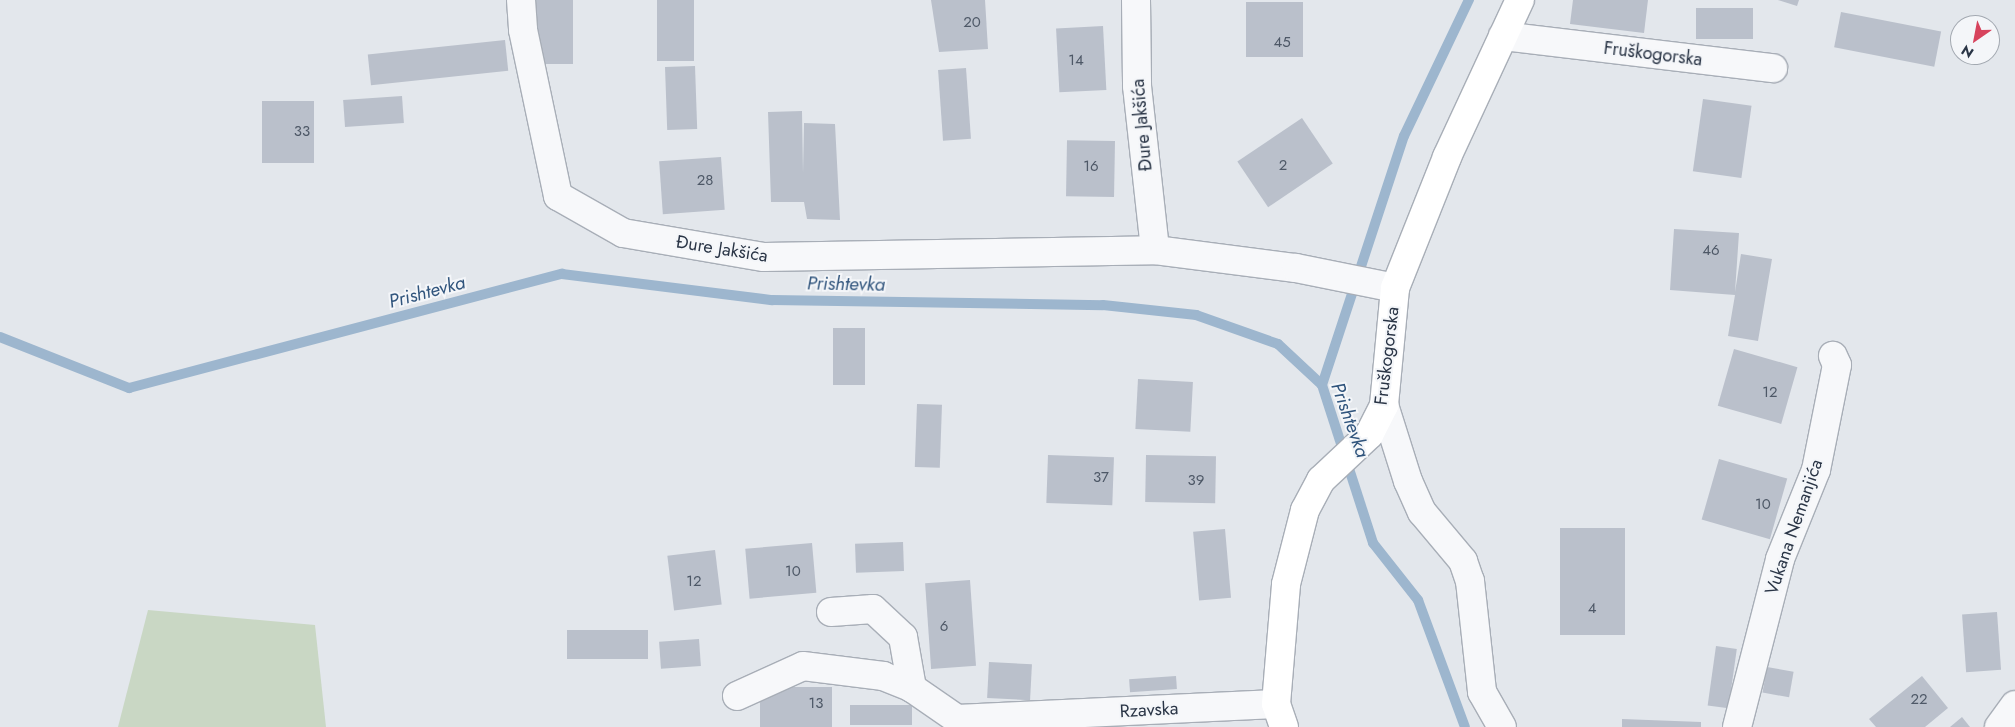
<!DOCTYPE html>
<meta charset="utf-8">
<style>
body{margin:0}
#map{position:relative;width:2015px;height:727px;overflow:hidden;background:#e3e7ec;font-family:Jost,sans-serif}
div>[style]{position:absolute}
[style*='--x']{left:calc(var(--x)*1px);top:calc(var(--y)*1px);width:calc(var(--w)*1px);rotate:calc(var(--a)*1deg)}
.green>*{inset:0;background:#c9d7c4}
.stream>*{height:10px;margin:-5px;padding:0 5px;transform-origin:5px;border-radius:5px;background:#9db6ce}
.building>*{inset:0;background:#bac0cb;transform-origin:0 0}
.roads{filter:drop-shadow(1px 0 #a8aeb7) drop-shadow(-1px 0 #a8aeb7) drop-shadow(0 1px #a8aeb7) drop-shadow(0 -1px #a8aeb7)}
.street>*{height:28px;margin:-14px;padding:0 14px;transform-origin:14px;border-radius:14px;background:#f7f8fa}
.secondary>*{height:28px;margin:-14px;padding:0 14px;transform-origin:14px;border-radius:14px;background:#fff}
span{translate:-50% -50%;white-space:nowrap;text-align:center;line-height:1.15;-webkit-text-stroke:4px #f4f6f9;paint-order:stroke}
.number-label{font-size:15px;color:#4e5867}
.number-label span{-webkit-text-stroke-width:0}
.street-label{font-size:18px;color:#2a3546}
.water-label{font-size:19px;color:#31557d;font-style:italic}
.north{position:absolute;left:1950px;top:15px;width:50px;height:50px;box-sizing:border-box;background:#f4f6f9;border:1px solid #a3a9b1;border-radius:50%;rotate:213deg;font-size:14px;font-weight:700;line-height:20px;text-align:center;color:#2a3546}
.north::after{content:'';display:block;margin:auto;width:18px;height:22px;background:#d7435d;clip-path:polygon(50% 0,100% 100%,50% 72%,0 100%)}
</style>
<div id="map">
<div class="green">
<i style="clip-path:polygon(148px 610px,315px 625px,326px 727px,118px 727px)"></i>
</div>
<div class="stream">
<i style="--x:0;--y:337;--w:139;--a:21.6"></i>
<i style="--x:129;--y:388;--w:448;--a:-14.8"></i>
<i style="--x:562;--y:274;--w:212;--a:7.1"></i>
<i style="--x:772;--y:300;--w:331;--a:0.9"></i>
<i style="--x:1103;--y:305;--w:94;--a:6.1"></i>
<i style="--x:1196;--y:315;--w:87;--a:19.5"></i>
<i style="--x:1278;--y:344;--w:60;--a:43"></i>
<i style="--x:1322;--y:385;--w:166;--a:72.1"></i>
<i style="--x:1373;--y:543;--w:73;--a:51.7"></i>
<i style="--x:1418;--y:600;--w:135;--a:69.7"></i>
<i style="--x:1322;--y:385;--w:262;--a:-71.8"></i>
<i style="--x:1404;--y:136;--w:151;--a:-64.5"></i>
</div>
<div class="building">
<i style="left:536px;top:0;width:37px;height:64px"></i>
<i style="left:657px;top:0;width:37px;height:61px"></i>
<i style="clip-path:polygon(931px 0,985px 0,988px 49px,939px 52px)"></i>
<i style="clip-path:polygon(1573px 0,1648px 0,1644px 33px,1570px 24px)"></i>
<i style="clip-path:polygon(1778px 0,1799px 0,1797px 6px)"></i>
<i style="left:1303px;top:2px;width:55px;height:57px;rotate:90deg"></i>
<i style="left:1696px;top:8px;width:57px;height:31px"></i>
<i style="left:1841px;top:12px;width:102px;height:36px;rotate:11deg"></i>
<i style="left:1103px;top:26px;width:64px;height:47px;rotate:87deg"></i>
<i style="left:505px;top:40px;width:31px;height:138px;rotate:84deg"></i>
<i style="left:695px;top:66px;width:63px;height:30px;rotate:88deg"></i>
<i style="left:966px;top:68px;width:71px;height:28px;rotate:86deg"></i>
<i style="left:402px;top:96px;width:27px;height:59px;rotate:86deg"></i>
<i style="left:1703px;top:99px;width:49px;height:73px;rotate:8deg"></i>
<i style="left:262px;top:101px;width:52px;height:62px"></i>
<i style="clip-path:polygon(802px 111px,803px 173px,804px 123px,835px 124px,840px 220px,807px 219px,804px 202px,771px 202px,768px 112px)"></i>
<i style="left:1302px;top:118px;width:55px;height:78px;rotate:56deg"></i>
<i style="left:1115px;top:141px;width:56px;height:48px;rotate:91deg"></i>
<i style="left:721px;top:157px;width:53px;height:62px;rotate:86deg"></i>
<i style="clip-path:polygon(1674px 229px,1739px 233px,1735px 292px,1741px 254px,1772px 259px,1758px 341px,1728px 336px,1735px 295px,1670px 290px)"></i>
<i style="left:833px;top:328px;width:32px;height:57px"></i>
<i style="left:1734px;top:349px;width:66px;height:59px;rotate:16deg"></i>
<i style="left:1138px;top:379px;width:55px;height:50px;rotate:3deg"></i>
<i style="left:917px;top:404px;width:25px;height:63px;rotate:2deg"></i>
<i style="left:1048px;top:455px;width:66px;height:48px;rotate:2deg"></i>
<i style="left:1146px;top:455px;width:70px;height:47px;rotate:1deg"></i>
<i style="left:1719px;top:459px;width:71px;height:63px;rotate:16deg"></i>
<i style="left:1560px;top:528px;width:65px;height:107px"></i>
<i style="left:1225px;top:529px;width:69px;height:32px;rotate:85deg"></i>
<i style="left:903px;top:542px;width:29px;height:48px;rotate:88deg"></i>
<i style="left:812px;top:543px;width:50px;height:67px;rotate:85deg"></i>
<i style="left:715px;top:550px;width:55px;height:48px;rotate:83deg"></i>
<i style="left:970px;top:580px;width:86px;height:45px;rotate:86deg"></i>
<i style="left:1997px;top:612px;width:58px;height:35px;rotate:86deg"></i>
<i style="left:567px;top:630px;width:81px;height:29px"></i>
<i style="left:699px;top:639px;width:27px;height:40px;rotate:86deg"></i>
<i style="left:1716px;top:646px;width:21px;height:60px;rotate:8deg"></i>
<i style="left:989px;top:662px;width:43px;height:36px;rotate:3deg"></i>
<i style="left:1767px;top:667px;width:27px;height:26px;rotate:10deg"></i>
<i style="left:1176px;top:676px;width:13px;height:47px;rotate:86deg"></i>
<i style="clip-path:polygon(1922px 676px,1948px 708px,1925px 727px,1876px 727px,1869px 719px)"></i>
<i style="left:760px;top:687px;width:72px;height:40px"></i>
<i style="left:912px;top:705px;width:20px;height:62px;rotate:90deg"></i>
<i style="clip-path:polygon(1962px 717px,1970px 727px,1950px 727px)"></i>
<i style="clip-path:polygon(1622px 719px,1701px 722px,1701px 727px,1622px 727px)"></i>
</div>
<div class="roads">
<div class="street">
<i style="--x:521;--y:0;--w:30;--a:86"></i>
<i style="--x:523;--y:30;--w:170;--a:78.1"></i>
<i style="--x:558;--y:196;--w:75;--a:29.6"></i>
<i style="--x:623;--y:233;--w:143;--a:9.7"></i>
<i style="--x:764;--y:257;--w:391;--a:-1"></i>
<i style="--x:1155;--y:250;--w:142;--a:7.3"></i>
<i style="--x:1296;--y:268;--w:101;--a:11.4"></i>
<i style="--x:1136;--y:0;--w:86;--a:89.3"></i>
<i style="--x:1137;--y:86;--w:165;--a:83.7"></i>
<i style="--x:1503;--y:36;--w:272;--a:6.8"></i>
<i style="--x:1384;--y:405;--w:80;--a:72.5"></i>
<i style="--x:1408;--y:481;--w:34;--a:66"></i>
<i style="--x:1422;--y:512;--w:64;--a:50.1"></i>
<i style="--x:1463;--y:561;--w:21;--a:71"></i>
<i style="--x:1470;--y:581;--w:112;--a:83.8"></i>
<i style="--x:1482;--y:692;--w:40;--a:60.3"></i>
<i style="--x:831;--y:612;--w:42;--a:-4.1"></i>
<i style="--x:873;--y:609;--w:41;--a:43"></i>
<i style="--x:903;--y:637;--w:52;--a:80"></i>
<i style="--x:912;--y:688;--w:55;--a:34.6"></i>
<i style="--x:957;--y:719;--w:319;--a:-2.7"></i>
<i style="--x:737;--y:696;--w:72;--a:-24.4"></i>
<i style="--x:803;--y:666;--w:81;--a:7.1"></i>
<i style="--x:883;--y:676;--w:31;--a:22"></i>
<i style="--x:1737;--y:727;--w:173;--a:-75.6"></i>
<i style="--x:1780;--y:559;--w:96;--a:-68"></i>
<i style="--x:1816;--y:470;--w:107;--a:-78.7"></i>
<i style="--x:1837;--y:365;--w:10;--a:-114"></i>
<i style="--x:1999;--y:727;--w:27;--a:-54"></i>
</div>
<div class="secondary">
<i style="--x:1284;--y:727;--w:24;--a:-109"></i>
<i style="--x:1276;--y:704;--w:120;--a:-85.2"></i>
<i style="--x:1286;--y:584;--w:76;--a:-75.6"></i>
<i style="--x:1305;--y:510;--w:34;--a:-62"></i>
<i style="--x:1321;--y:480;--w:66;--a:-43.2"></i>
<i style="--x:1369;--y:435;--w:34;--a:-63"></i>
<i style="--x:1384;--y:405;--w:118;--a:-84.6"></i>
<i style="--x:1395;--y:288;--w:141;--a:-68.3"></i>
<i style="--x:1447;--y:157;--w:173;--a:-65.1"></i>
</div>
</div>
<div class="number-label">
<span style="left:972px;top:23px">20</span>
<span style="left:1282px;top:43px">45</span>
<span style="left:1076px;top:61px">14</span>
<span style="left:302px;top:132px">33</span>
<span style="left:1283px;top:166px">2</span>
<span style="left:1091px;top:167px">16</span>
<span style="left:705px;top:181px">28</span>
<span style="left:1711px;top:251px">46</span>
<span style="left:1770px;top:393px">12</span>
<span style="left:1101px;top:478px">37</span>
<span style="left:1196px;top:481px">39</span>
<span style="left:1763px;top:505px">10</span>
<span style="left:793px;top:572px">10</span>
<span style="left:694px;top:582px">12</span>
<span style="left:1592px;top:609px">4</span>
<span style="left:944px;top:627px">6</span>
<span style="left:1919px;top:700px">22</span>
<span style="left:816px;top:704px">13</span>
</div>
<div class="street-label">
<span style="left:1653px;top:54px;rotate:7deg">Fruškogorska</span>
<span style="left:1142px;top:125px;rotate:-95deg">Đure Jakšića</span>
<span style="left:722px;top:249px;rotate:9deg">Đure Jakšića</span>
<span style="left:1387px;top:356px;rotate:-83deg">Fruškogorska</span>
<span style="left:1794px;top:527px;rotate:-71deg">Vukana Nemanjića</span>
<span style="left:1149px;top:710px;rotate:-3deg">Rzavska</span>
</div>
<div class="water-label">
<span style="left:846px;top:284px;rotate:1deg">Prishtevka</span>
<span style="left:427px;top:292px;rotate:-15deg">Prishtevka</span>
<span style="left:1350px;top:420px;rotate:70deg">Prishtevka</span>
</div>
<div class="north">N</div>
</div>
